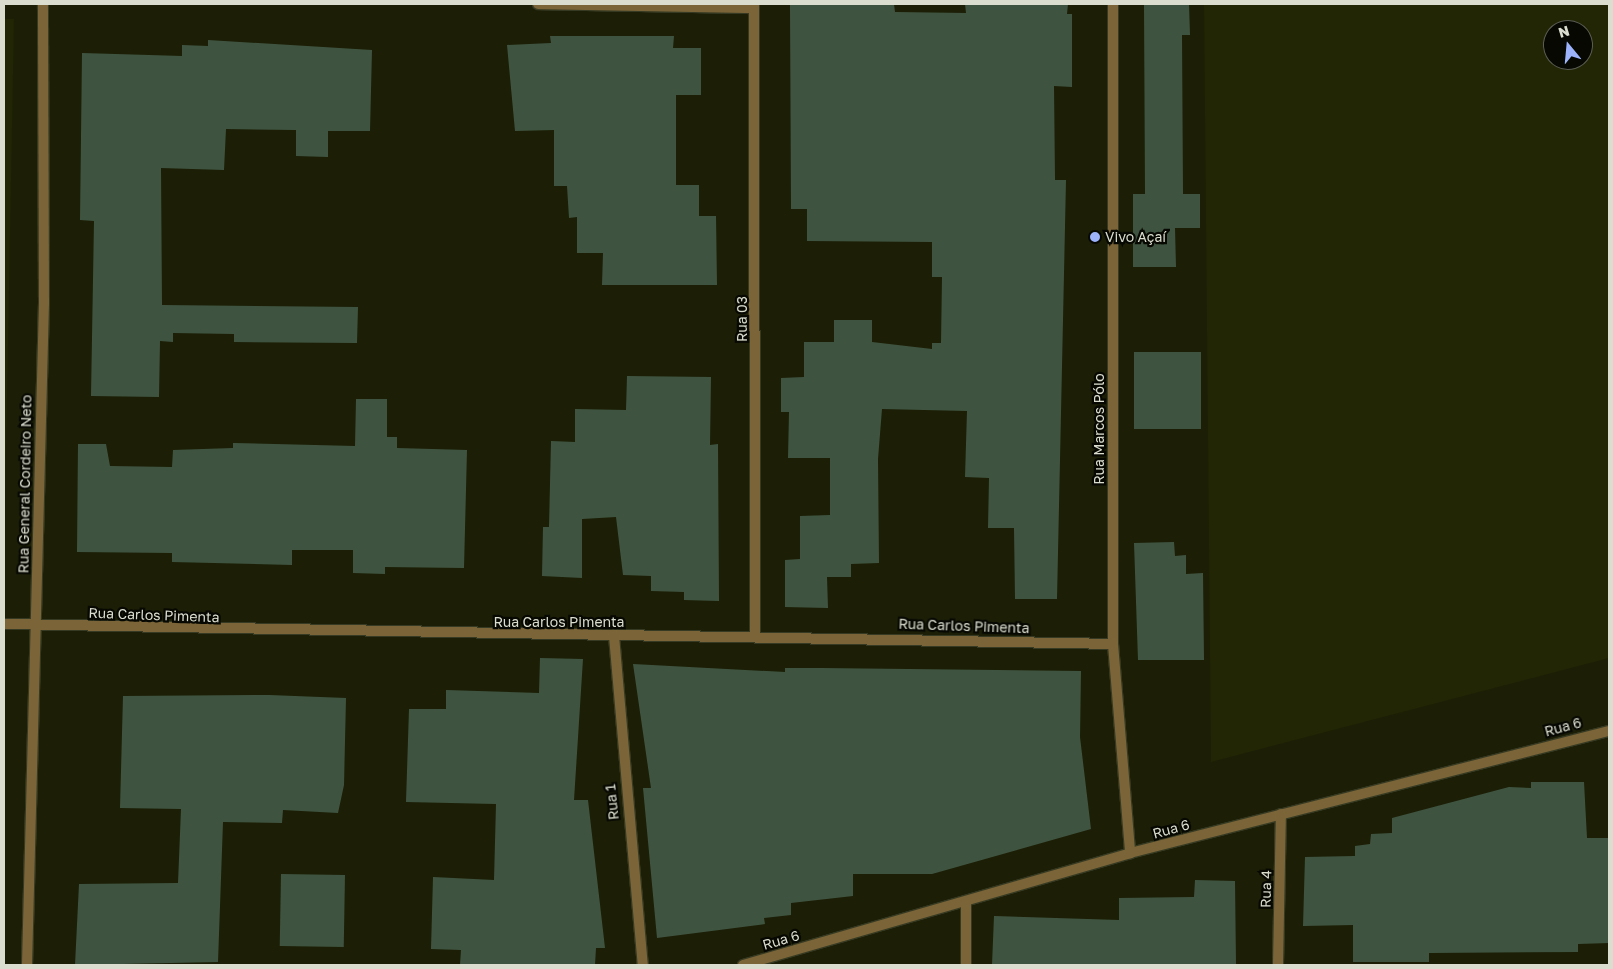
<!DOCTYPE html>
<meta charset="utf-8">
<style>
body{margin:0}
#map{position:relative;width:1613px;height:969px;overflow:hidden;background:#1c1f06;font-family:"Golos Text",sans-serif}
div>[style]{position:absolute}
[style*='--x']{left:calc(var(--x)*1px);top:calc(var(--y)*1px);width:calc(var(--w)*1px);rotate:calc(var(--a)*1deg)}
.built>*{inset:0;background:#222605}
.building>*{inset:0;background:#3f5440;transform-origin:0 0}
.roads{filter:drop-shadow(1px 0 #373a22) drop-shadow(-1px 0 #373a22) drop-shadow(0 1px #373a22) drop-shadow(0 -1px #373a22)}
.street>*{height:10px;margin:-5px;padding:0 5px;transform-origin:5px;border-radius:5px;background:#7b6538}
.dots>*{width:14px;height:14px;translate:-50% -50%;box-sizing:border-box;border:2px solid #070802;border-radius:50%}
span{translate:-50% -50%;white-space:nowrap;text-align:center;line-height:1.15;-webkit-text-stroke:4.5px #070802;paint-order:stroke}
.poi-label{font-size:14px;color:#dbdecf}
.left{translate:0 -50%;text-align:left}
.street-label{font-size:14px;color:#dbdecf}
.frame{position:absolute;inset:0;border:5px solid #dbdecf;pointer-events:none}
.north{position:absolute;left:1543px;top:20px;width:50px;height:50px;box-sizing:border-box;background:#070802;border:1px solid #5c5e54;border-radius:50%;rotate:343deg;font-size:14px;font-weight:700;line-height:20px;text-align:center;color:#dbdecf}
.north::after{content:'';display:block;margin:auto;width:18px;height:22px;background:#9db4fd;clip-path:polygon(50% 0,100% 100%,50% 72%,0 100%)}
</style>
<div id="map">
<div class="built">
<i style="clip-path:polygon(evenodd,1204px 4px,1609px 4px,1609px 658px,1211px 762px,1204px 4px,1553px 30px,1583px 30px,1583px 60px,1553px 60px,1553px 30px)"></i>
<i style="clip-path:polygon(4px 19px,14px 19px,4px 560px)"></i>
</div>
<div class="building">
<i style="clip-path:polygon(790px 4px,894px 4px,895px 12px,966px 13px,965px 4px,1068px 4px,1067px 14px,1072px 14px,1072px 87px,1054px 86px,1055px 180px,1066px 180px,1057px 599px,1015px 599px,1014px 528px,988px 528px,989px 478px,965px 477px,967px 411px,882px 409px,878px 459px,879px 563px,851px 564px,851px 577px,827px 577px,828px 608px,785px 607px,785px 560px,800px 559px,800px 516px,830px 515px,830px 458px,788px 458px,789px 412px,781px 412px,781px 378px,804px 377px,804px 342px,834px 342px,834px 320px,872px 320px,872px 342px,932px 349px,932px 343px,941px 343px,942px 277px,932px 277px,932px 242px,807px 241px,807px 209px,791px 209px)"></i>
<i style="clip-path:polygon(1144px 4px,1189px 4px,1190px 35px,1182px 35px,1183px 194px,1200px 194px,1200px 228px,1175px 228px,1176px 267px,1133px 267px,1133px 194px,1145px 194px)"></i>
<i style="clip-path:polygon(550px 36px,674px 36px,673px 48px,701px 48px,701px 95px,676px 95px,676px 185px,699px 185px,699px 216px,716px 216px,717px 285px,602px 285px,603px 253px,577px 253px,577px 217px,569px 218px,567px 186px,554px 186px,554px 130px,515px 131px,507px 45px,551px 43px)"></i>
<i style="clip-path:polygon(208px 40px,372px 50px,370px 131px,328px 131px,328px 157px,296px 156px,296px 130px,226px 129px,224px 170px,161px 168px,162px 305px,358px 307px,357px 343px,234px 342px,234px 334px,173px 333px,173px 342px,160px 341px,159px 397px,91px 396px,94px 221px,80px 220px,82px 53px,182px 56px,182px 45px,208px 46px)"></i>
<i style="left:1134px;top:352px;width:67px;height:77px"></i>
<i style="clip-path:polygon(627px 376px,711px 377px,710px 445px,718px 444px,719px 601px,684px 600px,684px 592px,651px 591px,651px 576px,623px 575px,616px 517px,582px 519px,582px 578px,542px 576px,543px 527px,549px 527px,551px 441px,575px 442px,575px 409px,626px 410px)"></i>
<i style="clip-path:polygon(356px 399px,387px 399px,387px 437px,397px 437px,397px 448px,467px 450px,464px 568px,385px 567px,385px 574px,353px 573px,353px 550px,292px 550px,292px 565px,172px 562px,172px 553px,77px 552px,78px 444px,106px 444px,110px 466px,172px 467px,173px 450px,233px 448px,233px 443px,355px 446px)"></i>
<i style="clip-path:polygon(1174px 542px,1175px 556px,1186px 555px,1186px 574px,1203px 573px,1204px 660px,1138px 660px,1134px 543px)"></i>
<i style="clip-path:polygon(540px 658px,583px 659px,574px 800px,588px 800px,605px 948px,596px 948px,595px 965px,460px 965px,461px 950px,431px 949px,433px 877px,494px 880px,496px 804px,406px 802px,409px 709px,446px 709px,446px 690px,539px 693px)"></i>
<i style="clip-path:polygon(633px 664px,785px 672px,785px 668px,820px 668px,1081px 671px,1080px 737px,1091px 829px,932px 874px,853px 874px,853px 896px,791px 903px,791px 915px,764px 918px,765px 924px,657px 938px,643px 788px,651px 788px)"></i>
<i style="clip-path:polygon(269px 695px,346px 698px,344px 785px,338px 813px,283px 810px,282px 823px,223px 822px,218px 962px,75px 965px,79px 884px,178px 883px,181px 809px,120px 808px,123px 696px)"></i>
<i style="clip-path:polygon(1531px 782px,1584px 782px,1587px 838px,1609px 838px,1609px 943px,1578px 944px,1578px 952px,1429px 953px,1429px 962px,1353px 962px,1353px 925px,1303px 926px,1305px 857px,1355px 856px,1355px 846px,1370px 844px,1371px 834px,1392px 833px,1392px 818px,1509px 787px,1531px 788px)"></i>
<i style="left:281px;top:874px;width:64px;height:72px;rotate:1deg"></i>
<i style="clip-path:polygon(1195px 880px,1235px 881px,1236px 965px,992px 965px,994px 916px,1119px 920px,1119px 898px,1194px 897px)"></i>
</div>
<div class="roads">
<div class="street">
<i style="--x:538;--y:4;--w:216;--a:1.1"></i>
<i style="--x:754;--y:4;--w:630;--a:89.91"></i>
<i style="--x:1113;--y:4;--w:640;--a:90"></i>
<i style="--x:1113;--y:644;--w:210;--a:85.3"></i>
<i style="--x:4;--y:624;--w:1109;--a:1.03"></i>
<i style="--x:614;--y:636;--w:330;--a:85"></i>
<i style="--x:27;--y:965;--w:661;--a:-88.53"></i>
<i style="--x:44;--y:304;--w:300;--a:-90.2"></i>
<i style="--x:743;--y:965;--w:403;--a:-16.1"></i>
<i style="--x:1130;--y:853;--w:494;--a:-14.3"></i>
<i style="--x:966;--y:965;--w:63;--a:-90"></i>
<i style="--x:1278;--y:965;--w:151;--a:-88.9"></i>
</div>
</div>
<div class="dots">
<i style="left:1095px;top:237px;background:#9db4fd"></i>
</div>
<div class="poi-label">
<span class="left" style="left:1105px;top:237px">Vivo Açaí</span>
</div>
<div class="street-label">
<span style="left:742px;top:319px;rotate:-90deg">Rua 03</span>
<span style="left:1099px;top:429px;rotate:-90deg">Rua Marcos Pólo</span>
<span style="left:25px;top:484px;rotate:-89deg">Rua General Cordeiro Neto</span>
<span style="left:154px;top:615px;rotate:2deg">Rua Carlos Pimenta</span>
<span style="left:559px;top:622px">Rua Carlos Pimenta</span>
<span style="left:964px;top:626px;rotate:2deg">Rua Carlos Pimenta</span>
<span style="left:1563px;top:727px;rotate:-15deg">Rua 6</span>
<span style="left:612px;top:802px;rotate:-96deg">Rua 1</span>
<span style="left:1171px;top:829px;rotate:-15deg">Rua 6</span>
<span style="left:1266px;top:889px;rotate:-89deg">Rua 4</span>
<span style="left:781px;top:940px;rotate:-16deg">Rua 6</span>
</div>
<div class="frame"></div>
<div class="north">N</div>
</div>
